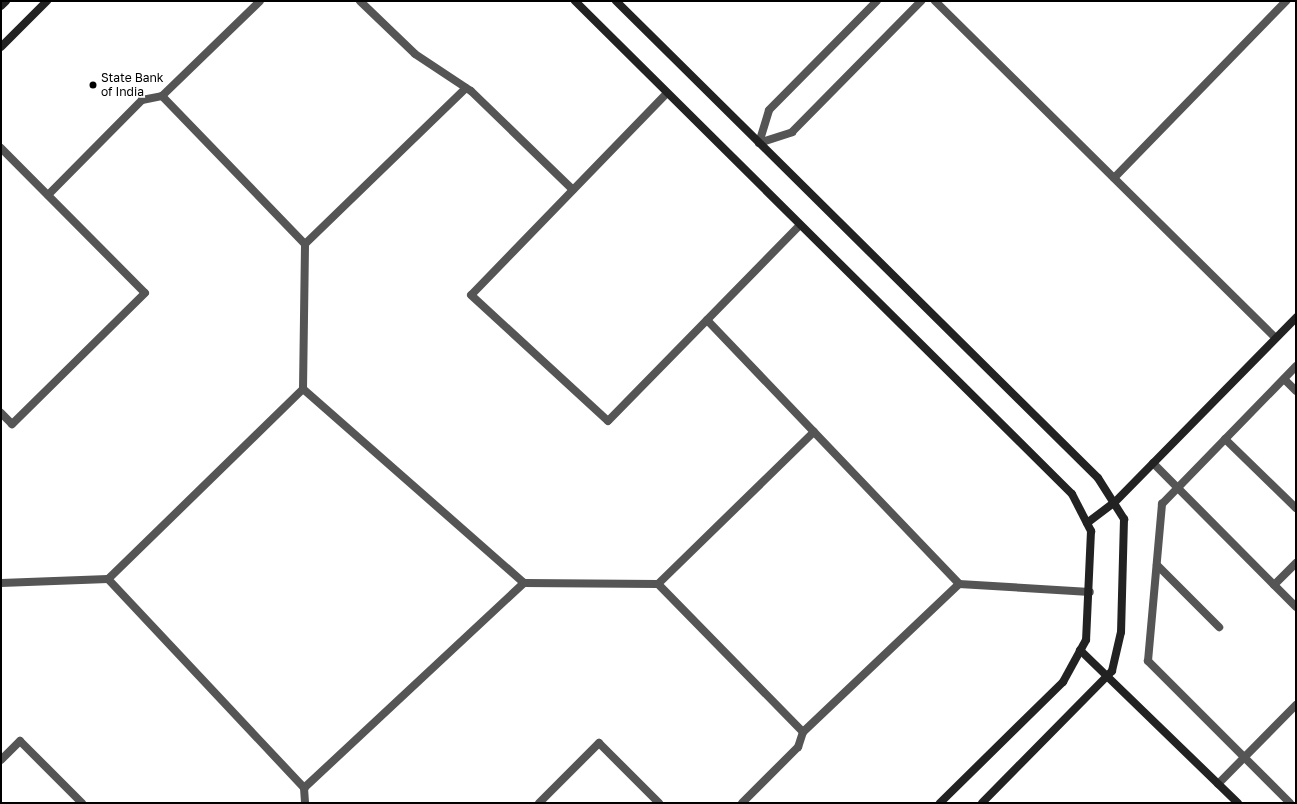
<!DOCTYPE html>
<style>
body{margin:0}
#map{position:relative;width:1297px;height:804px;overflow:hidden;background:#fff;font-family:"Golos Text",sans-serif}
div>[style]{position:absolute}
[style*='--x']{left:calc(var(--x)*1px);top:calc(var(--y)*1px);width:calc(var(--w)*1px);rotate:calc(var(--a)*1deg)}
.lane>*{height:8px;margin:-4px;padding:0 4px;transform-origin:4px;border-radius:4px;background:#555}
.street>*{height:8px;margin:-4px;padding:0 4px;transform-origin:4px;border-radius:4px;background:#555}
.secondary>*{height:8px;margin:-4px;padding:0 4px;transform-origin:4px;border-radius:4px;background:#222}
.dots>*{width:11px;height:11px;translate:-50% -50%;box-sizing:border-box;border:2px solid #fff;border-radius:50%}
span{translate:-50% -50%;white-space:nowrap;text-align:center;line-height:1.15;-webkit-text-stroke:3.5px #fff;paint-order:stroke}
.poi-label{font-size:12px;color:#000}
.left{translate:0 -50%;text-align:left}
.frame{position:absolute;inset:0;border:2px solid #000;pointer-events:none}
</style>
<div id="map">
<div class="lane">
<i style="--x:360;--y:1;--w:76;--a:43.9"></i>
<i style="--x:415;--y:54;--w:67;--a:33.5"></i>
<i style="--x:471;--y:91;--w:142;--a:44.1"></i>
<i style="--x:667;--y:93;--w:281;--a:134.1"></i>
<i style="--x:471;--y:295;--w:186;--a:42.6"></i>
<i style="--x:608;--y:421;--w:274;--a:-45.6"></i>
<i style="--x:162;--y:96;--w:206;--a:46"></i>
<i style="--x:305;--y:244;--w:224;--a:-44.1"></i>
<i style="--x:1;--y:148;--w:204;--a:45.2"></i>
<i style="--x:145;--y:293;--w:187;--a:135.4"></i>
<i style="--x:12;--y:424;--w:16;--a:-135"></i>
<i style="--x:48;--y:195;--w:134;--a:-45.3"></i>
<i style="--x:142;--y:100;--w:20;--a:-11"></i>
<i style="--x:162;--y:96;--w:136;--a:-44.1"></i>
<i style="--x:707;--y:320;--w:365;--a:46.3"></i>
<i style="--x:959;--y:584;--w:215;--a:136.5"></i>
<i style="--x:803;--y:732;--w:16;--a:108"></i>
<i style="--x:798;--y:747;--w:79;--a:135"></i>
<i style="--x:1284;--y:379;--w:17;--a:45"></i>
<i style="--x:303;--y:389;--w:145;--a:-89.2"></i>
<i style="--x:1225;--y:439;--w:99;--a:44.2"></i>
<i style="--x:1153;--y:463;--w:203;--a:45.2"></i>
<i style="--x:1157;--y:565;--w:88;--a:45"></i>
<i style="--x:1;--y:583;--w:107;--a:-2.1"></i>
<i style="--x:524;--y:583;--w:134;--a:0.4"></i>
<i style="--x:959;--y:584;--w:131;--a:3.5"></i>
<i style="--x:1274;--y:585;--w:31;--a:-45"></i>
<i style="--x:803;--y:732;--w:207;--a:-134.4"></i>
<i style="--x:658;--y:584;--w:218;--a:-44.3"></i>
<i style="--x:1;--y:760;--w:27;--a:-45"></i>
<i style="--x:20;--y:741;--w:88;--a:45"></i>
<i style="--x:1218;--y:784;--w:111;--a:-45.4"></i>
<i style="--x:304;--y:788;--w:301;--a:-43"></i>
<i style="--x:524;--y:583;--w:294;--a:-138.7"></i>
<i style="--x:303;--y:389;--w:272;--a:135.7"></i>
<i style="--x:108;--y:579;--w:287;--a:46.8"></i>
<i style="--x:304;--y:788;--w:15;--a:86"></i>
<i style="--x:539;--y:803;--w:85;--a:-45"></i>
<i style="--x:599;--y:743;--w:85;--a:45"></i>
<i style="--x:1290;--y:803;--w:201;--a:-135"></i>
<i style="--x:1148;--y:661;--w:158;--a:-84.9"></i>
<i style="--x:1162;--y:504;--w:192;--a:-45.8"></i>
</div>
<div class="street">
<i style="--x:935;--y:1;--w:479;--a:44.7"></i>
<i style="--x:759;--y:143;--w:35;--a:-18"></i>
<i style="--x:792;--y:132;--w:184;--a:-45.4"></i>
<i style="--x:759;--y:143;--w:34;--a:-73"></i>
<i style="--x:769;--y:110;--w:153;--a:-45.3"></i>
<i style="--x:1114;--y:178;--w:247;--a:-45.8"></i>
</div>
<div class="secondary">
<i style="--x:575;--y:1;--w:700;--a:44.77"></i>
<i style="--x:1072;--y:494;--w:42;--a:62.8"></i>
<i style="--x:1091;--y:531;--w:109;--a:92.6"></i>
<i style="--x:1086;--y:640;--w:48;--a:118.7"></i>
<i style="--x:1063;--y:682;--w:173;--a:135.5"></i>
<i style="--x:616;--y:1;--w:678;--a:44.7"></i>
<i style="--x:1098;--y:478;--w:49;--a:57.6"></i>
<i style="--x:1124;--y:519;--w:113;--a:91.5"></i>
<i style="--x:1121;--y:632;--w:40;--a:103"></i>
<i style="--x:1112;--y:671;--w:185;--a:134.6"></i>
<i style="--x:1;--y:6;--w:7;--a:-45"></i>
<i style="--x:1;--y:47;--w:65;--a:-45"></i>
<i style="--x:1087;--y:523;--w:34;--a:-37"></i>
<i style="--x:1114;--y:503;--w:260;--a:-45.5"></i>
<i style="--x:1080;--y:650;--w:220;--a:44.1"></i>
</div>
<div class="dots">
<i style="left:93px;top:85px;background:#000"></i>
</div>
<div class="poi-label">
<span class="left" style="left:101px;top:85px">State Bank<br>of India</span>
</div>
<div class="frame"></div>
</div>
